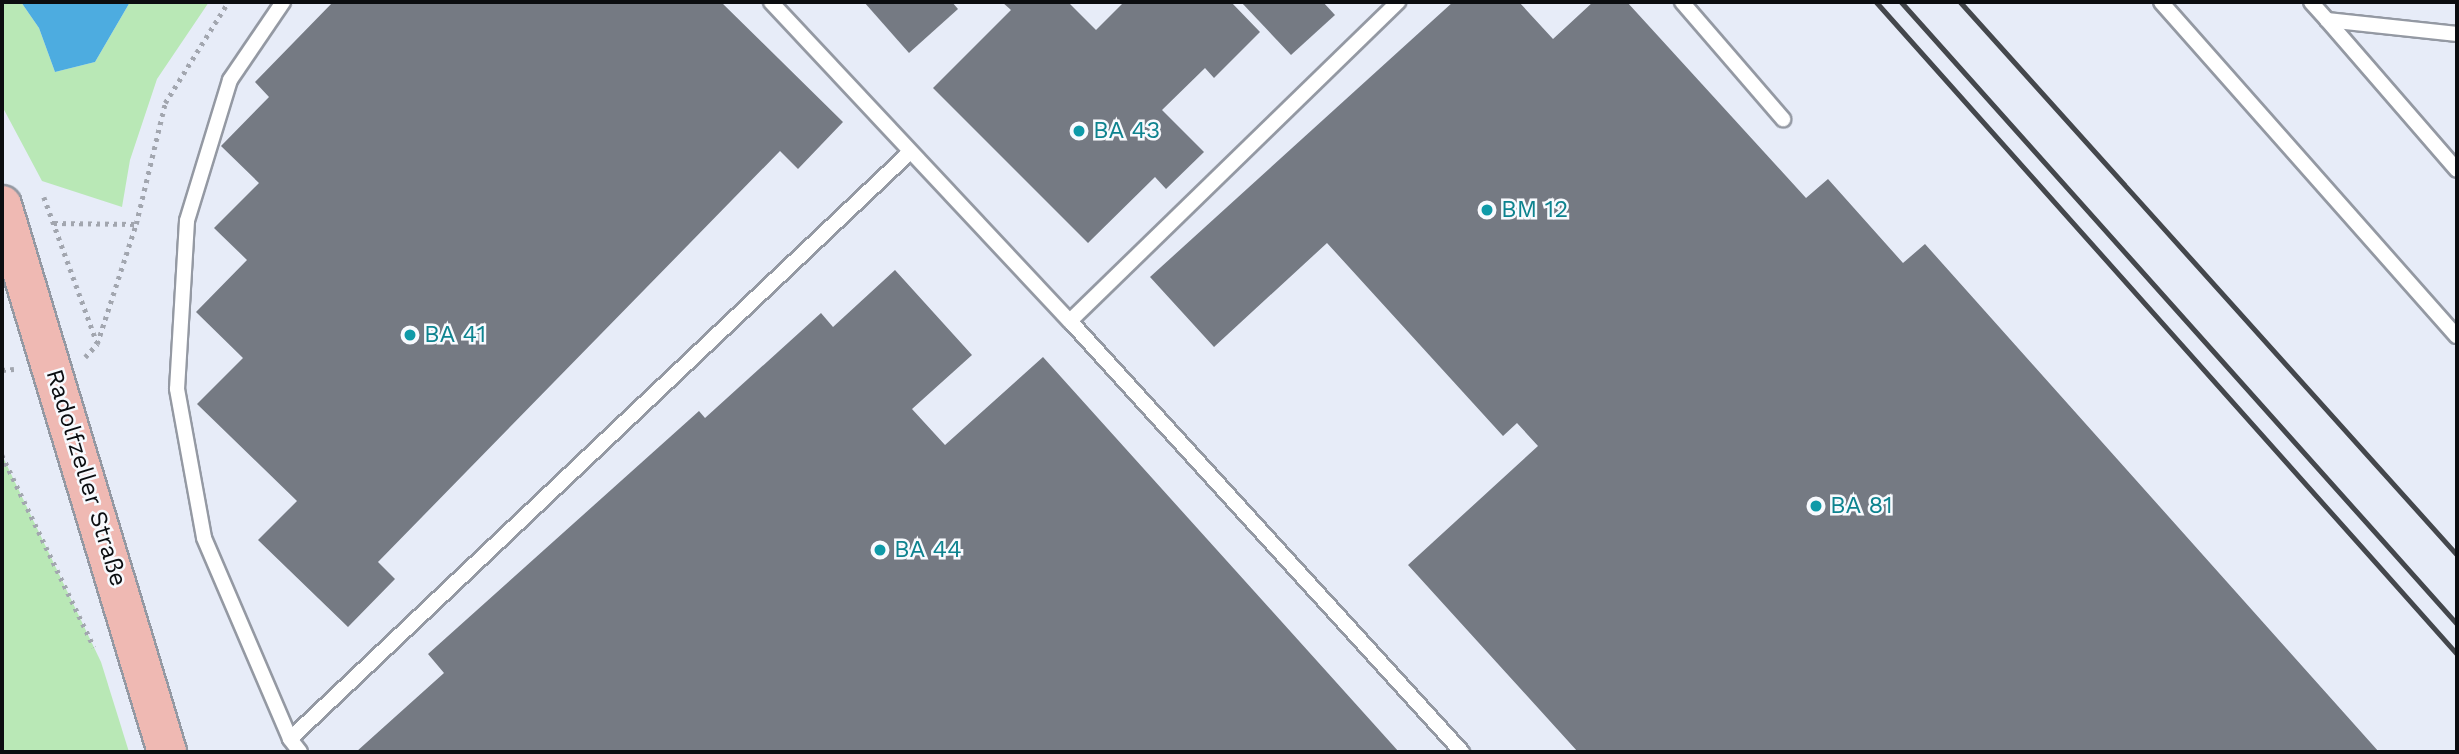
<!DOCTYPE html>
<meta charset="utf-8">
<style>
body{margin:0}
#map{position:relative;width:2459px;height:754px;overflow:hidden;background:#e7ecf8;font-family:"Work Sans",sans-serif}
div>[style]{position:absolute}
[style*='--x']{left:calc(var(--x)*1px);top:calc(var(--y)*1px);width:calc(var(--w)*1px);rotate:calc(var(--a)*1deg)}
.green>*{inset:0;background:#b9e8b6}
.water>*{inset:0;background:#4dace0}
.building>*{inset:0;background:#757a83}
.path>*{height:4.5px;margin-top:-2.25px;transform-origin:0;background:repeating-linear-gradient(90deg,#a2a6af 0 3.5px,transparent 0 8.5px)}
.roads{filter:drop-shadow(2px 0 #9499a3) drop-shadow(-2px 0 #9499a3) drop-shadow(0 2px #9499a3) drop-shadow(0 -2px #9499a3)}
.lane>*{height:14px;margin:-7px;padding:0 7px;transform-origin:7px;border-radius:7px;background:#fff}
.primary>*{height:38px;margin:-19px;padding:0 19px;transform-origin:19px;border-radius:19px;background:#efb9b3}
.rail>*{height:5px;margin:-2.5px;padding:0 2.5px;transform-origin:2.5px;border-radius:2.5px;background:#44474c}
.dots>*{width:19px;height:19px;translate:-50% -50%;box-sizing:border-box;border:4px solid #f8fafe;border-radius:50%}
span{translate:-50% -50%;white-space:nowrap;text-align:center;line-height:1.15;-webkit-text-stroke:5px #f8fafe;paint-order:stroke}
.culture-label{font-size:24px;color:#0d838f}
.left{translate:0 -50%;text-align:left}
.street-label{font-size:24px;color:#0b0d10}
.frame{position:absolute;inset:0;border:4px solid #0b0d10;pointer-events:none}
</style>
<div id="map">
<div class="green">
<i style="clip-path:polygon(2px 2px,21px 2px,39px 28px,55px 72px,95px 62px,130px 2px,209px 2px,157px 79px,130px 160px,122px 207px,42px 181px,2px 106px)"></i>
<i style="clip-path:polygon(2px 455px,101px 662px,129px 752px,2px 752px)"></i>
</div>
<div class="water">
<i style="clip-path:polygon(21px 2px,130px 2px,95px 62px,55px 72px,39px 28px)"></i>
</div>
<div class="building">
<i style="clip-path:polygon(333px 2px,721px 2px,843px 122px,798px 169px,780px 151px,378px 562px,395px 579px,348px 627px,258px 540px,297px 501px,197px 404px,243px 358px,196px 312px,247px 260px,214px 228px,259px 183px,221px 146px,269px 97px,255px 82px)"></i>
<i style="clip-path:polygon(864px 2px,952px 2px,958px 9px,909px 53px)"></i>
<i style="clip-path:polygon(1002px 2px,1068px 2px,1096px 30px,1124px 2px,1231px 2px,1260px 32px,1214px 78px,1205px 68px,1162px 110px,1204px 152px,1166px 189px,1155px 177px,1088px 243px,933px 88px,1011px 10px)"></i>
<i style="clip-path:polygon(1241px 2px,1323px 2px,1335px 15px,1291px 55px)"></i>
<i style="clip-path:polygon(1453px 2px,1519px 2px,1553px 39px,1593px 2px,1627px 2px,1806px 198px,1828px 179px,1903px 263px,1925px 244px,2379px 752px,1578px 752px,1408px 565px,1538px 446px,1517px 423px,1503px 436px,1327px 243px,1214px 347px,1150px 277px)"></i>
<i style="clip-path:polygon(895px 270px,972px 355px,912px 409px,945px 445px,1043px 357px,1399px 752px,356px 752px,444px 673px,428px 654px,699px 411px,705px 418px,821px 313px,833px 327px)"></i>
</div>
<div class="path">
<i style="--x:44;--y:197;--w:155;--a:70"></i>
<i style="--x:54;--y:223;--w:82;--a:0.7"></i>
<i style="--x:85;--y:357;--w:18;--a:-47"></i>
<i style="--x:97;--y:344;--w:126;--a:-72"></i>
<i style="--x:136;--y:224;--w:124;--a:-76.5"></i>
<i style="--x:165;--y:103;--w:119;--a:-58"></i>
<i style="--x:2;--y:370;--w:12;--a:-5"></i>
<i style="--x:2;--y:455;--w:213;--a:64.4"></i>
</div>
<div class="roads">
<div class="lane">
<i style="--x:283;--y:2;--w:94;--a:124.2"></i>
<i style="--x:230;--y:80;--w:147;--a:107"></i>
<i style="--x:187;--y:221;--w:168;--a:93.4"></i>
<i style="--x:177;--y:389;--w:151;--a:79.7"></i>
<i style="--x:204;--y:538;--w:219;--a:66.8"></i>
<i style="--x:290;--y:739;--w:16;--a:52"></i>
<i style="--x:771;--y:2;--w:437;--a:46.9"></i>
<i style="--x:1070;--y:321;--w:583;--a:47.71"></i>
<i style="--x:1682;--y:2;--w:155;--a:49.2"></i>
<i style="--x:2161;--y:2;--w:446;--a:48.5"></i>
<i style="--x:2311;--y:2;--w:24;--a:48"></i>
<i style="--x:2327;--y:20;--w:131;--a:6.1"></i>
<i style="--x:2327;--y:20;--w:198;--a:49.1"></i>
<i style="--x:1070;--y:321;--w:458;--a:-44.2"></i>
<i style="--x:290;--y:739;--w:854;--a:-43.43"></i>
</div>
<div class="primary">
<i style="--x:2;--y:205;--w:571;--a:73.21"></i>
</div>
</div>
<div class="rail">
<i style="--x:1876;--y:2;--w:873;--a:48.3"></i>
<i style="--x:1901;--y:2;--w:834;--a:48.21"></i>
<i style="--x:1960;--y:2;--w:744;--a:48.05"></i>
</div>
<div class="dots">
<i style="left:1079px;top:131px;background:#0f9aa8"></i>
<i style="left:1487px;top:210px;background:#0f9aa8"></i>
<i style="left:410px;top:335px;background:#0f9aa8"></i>
<i style="left:1816px;top:506px;background:#0f9aa8"></i>
<i style="left:880px;top:550px;background:#0f9aa8"></i>
</div>
<div class="culture-label">
<span class="left" style="left:1093px;top:131px">BA 43</span>
<span class="left" style="left:1501px;top:210px">BM 12</span>
<span class="left" style="left:424px;top:335px">BA 41</span>
<span class="left" style="left:1830px;top:506px">BA 81</span>
<span class="left" style="left:894px;top:550px">BA 44</span>
</div>
<div class="street-label">
<span style="left:86px;top:478px;rotate:73deg">Radolfzeller Straße</span>
</div>
<div class="frame"></div>
</div>
